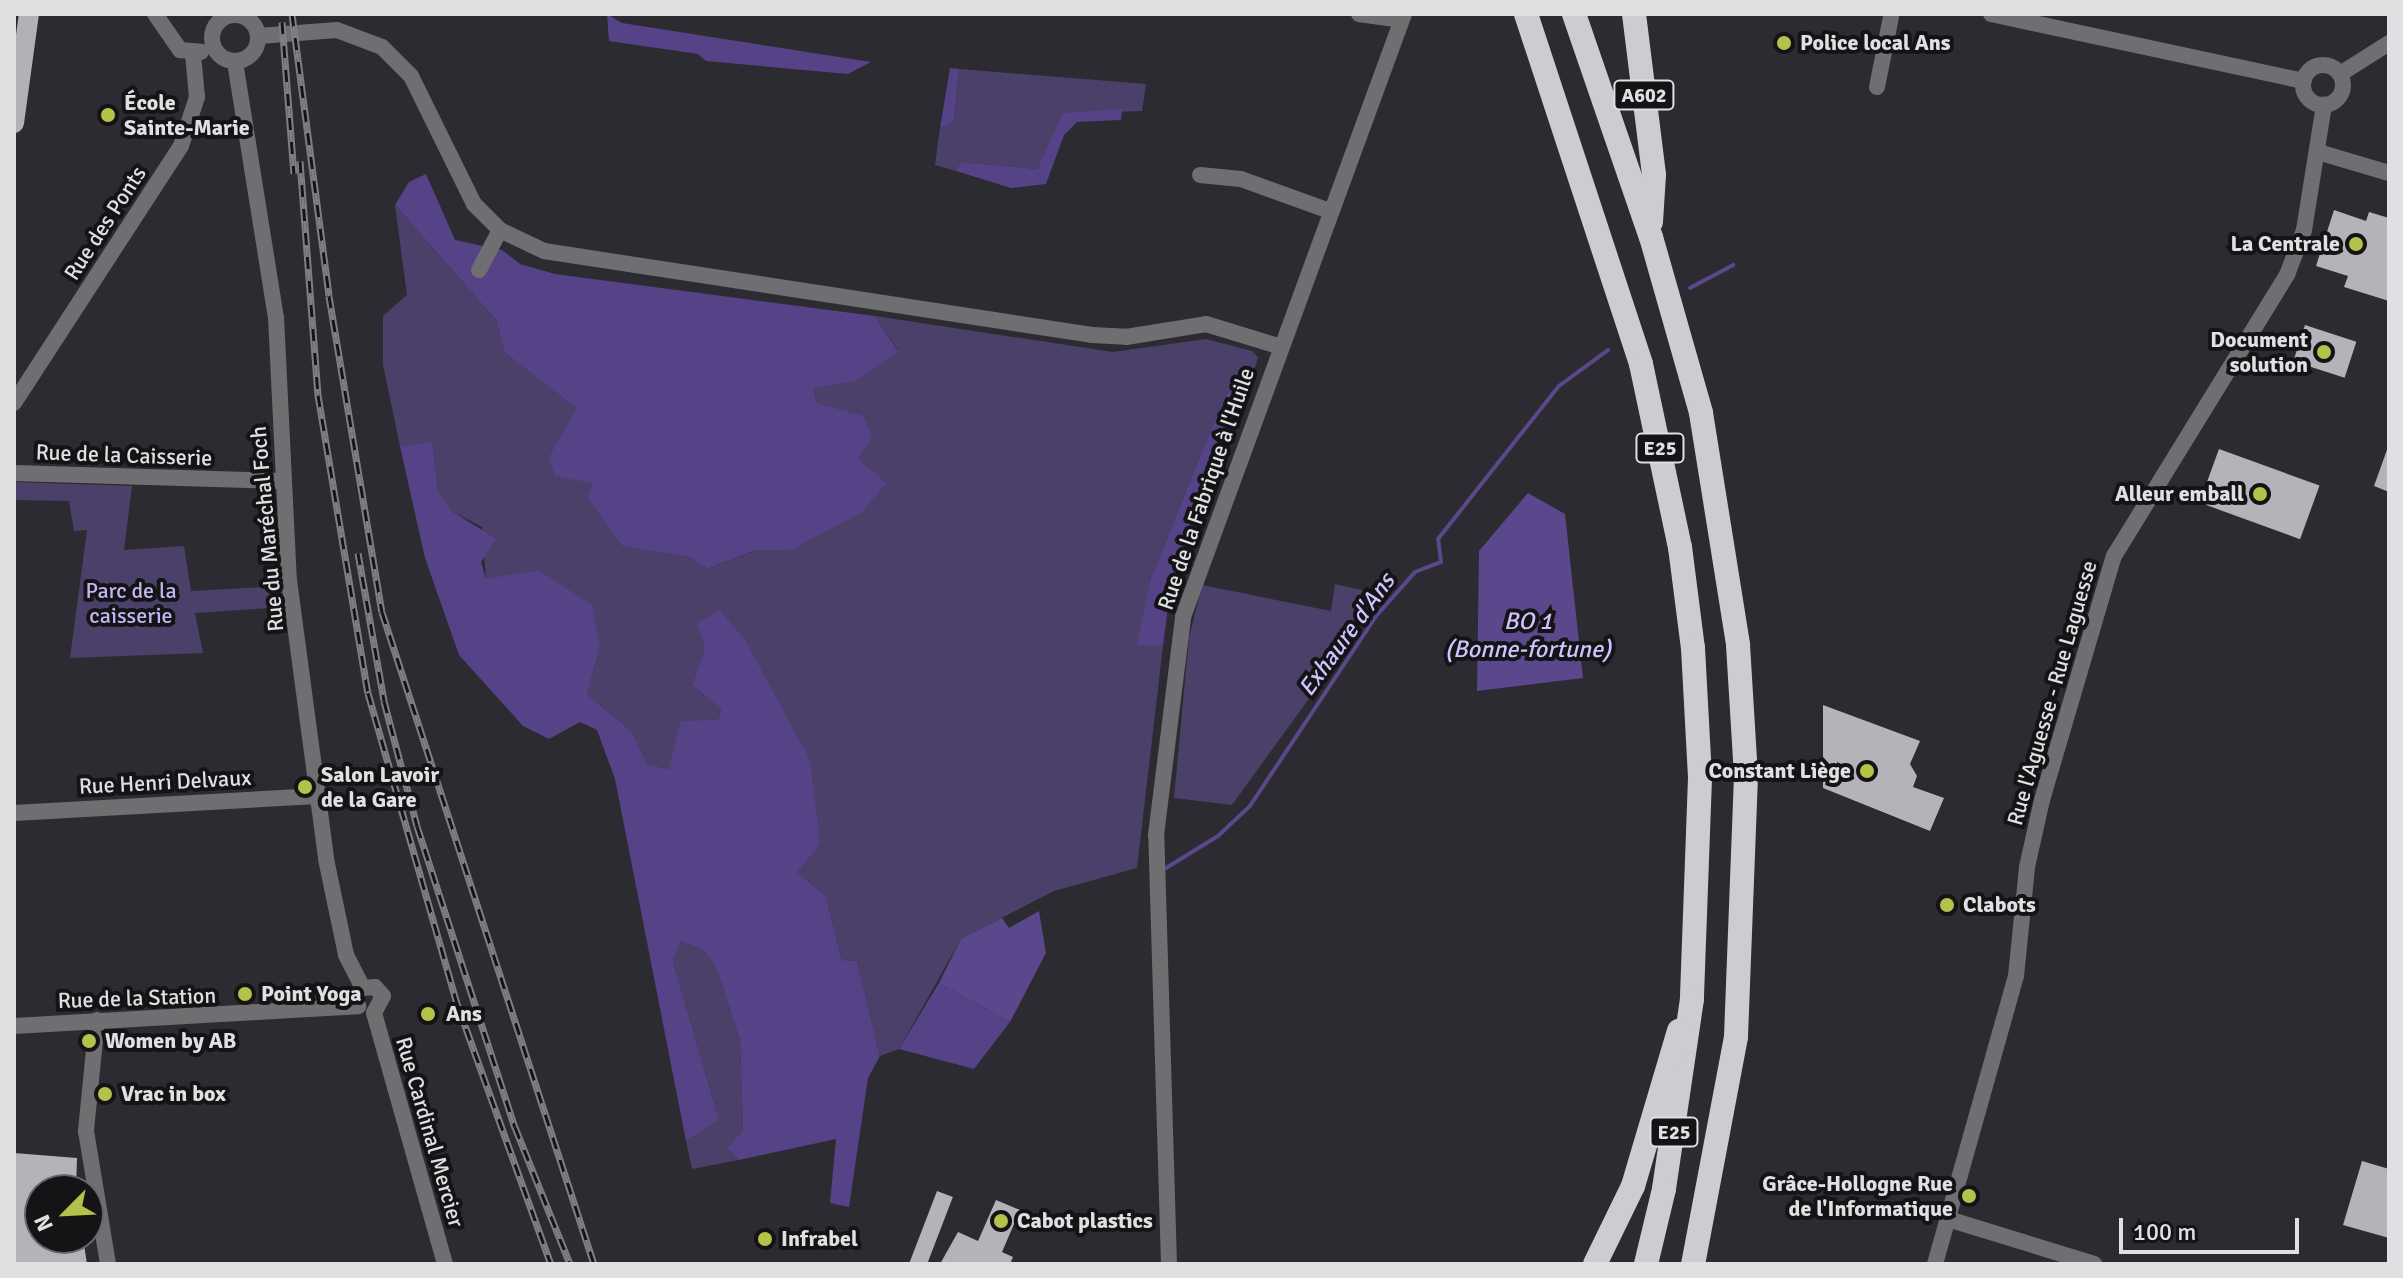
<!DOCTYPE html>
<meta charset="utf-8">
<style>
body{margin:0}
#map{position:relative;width:2403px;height:1278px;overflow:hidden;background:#2c2b31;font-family:Signika,sans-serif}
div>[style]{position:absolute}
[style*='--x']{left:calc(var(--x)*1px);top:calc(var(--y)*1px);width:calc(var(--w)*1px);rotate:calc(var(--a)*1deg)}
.green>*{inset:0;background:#4b406a}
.forest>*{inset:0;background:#564287}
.water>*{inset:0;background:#5b478c}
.stream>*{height:4px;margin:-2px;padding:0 2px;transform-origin:2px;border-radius:2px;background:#5b478c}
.building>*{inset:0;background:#b4b3ba;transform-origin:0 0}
.minor>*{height:16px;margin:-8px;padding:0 8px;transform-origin:8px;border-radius:8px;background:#6f6f72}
.minor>.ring{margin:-8px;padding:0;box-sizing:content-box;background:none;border:16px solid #6f6f72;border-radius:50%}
.major>*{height:20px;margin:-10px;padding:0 10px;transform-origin:10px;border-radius:10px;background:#b3b1b8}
.highway>*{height:24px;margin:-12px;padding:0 12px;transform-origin:12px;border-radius:12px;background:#cdccd3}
.rail>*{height:7px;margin-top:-3.5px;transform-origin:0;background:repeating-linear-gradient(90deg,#141416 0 12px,#7f7e83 0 24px);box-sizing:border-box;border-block:2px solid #7f7e83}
.dots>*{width:22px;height:22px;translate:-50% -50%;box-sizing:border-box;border:4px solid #141416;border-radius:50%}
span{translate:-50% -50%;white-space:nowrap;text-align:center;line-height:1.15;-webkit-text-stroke:8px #141416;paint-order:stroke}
.shield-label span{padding:2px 6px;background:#141416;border:2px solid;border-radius:6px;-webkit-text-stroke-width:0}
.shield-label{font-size:20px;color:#e0e0e3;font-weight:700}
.poi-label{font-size:22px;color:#e0e0e3;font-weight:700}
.left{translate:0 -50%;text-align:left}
.right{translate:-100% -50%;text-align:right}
.street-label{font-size:22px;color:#e0e0e3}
.park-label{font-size:22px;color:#c2b5f1}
.water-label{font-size:24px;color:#d0c2ff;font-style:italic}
.frame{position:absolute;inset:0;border:16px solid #e0e0e3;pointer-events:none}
.north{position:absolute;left:24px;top:1174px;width:80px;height:80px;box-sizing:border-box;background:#141416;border:2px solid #666668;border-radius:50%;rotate:246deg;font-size:22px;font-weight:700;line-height:32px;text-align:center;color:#e0e0e3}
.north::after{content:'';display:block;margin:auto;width:28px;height:36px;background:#b5c249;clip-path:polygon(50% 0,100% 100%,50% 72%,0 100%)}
.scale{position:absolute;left:2119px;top:1218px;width:180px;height:36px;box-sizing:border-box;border:4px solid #e0e0e3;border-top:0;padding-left:10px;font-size:24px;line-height:28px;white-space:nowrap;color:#e0e0e3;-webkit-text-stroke:6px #141416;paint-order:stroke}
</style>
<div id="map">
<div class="green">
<i style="clip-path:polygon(959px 69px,1146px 84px,1142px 111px,1063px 114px,1037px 169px,962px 162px,956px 171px,935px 165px,940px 128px,954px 122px)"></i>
<i style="clip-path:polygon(395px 205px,496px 320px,505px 353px,576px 408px,549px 456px,592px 483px,587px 498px,623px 547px,690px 557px,707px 569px,757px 550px,791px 549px,885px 483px,858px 458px,863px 417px,817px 403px,813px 389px,856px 381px,898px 350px,875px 316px,1113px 352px,1206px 339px,1252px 351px,1258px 357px,1253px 374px,1225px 395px,1150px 580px,1138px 644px,1163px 646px,1137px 868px,1054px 891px,961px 939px,899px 1049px,880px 1056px,857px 961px,842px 960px,826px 896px,797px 872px,705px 647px,692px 685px,721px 709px,718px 720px,669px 769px,646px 764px,631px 731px,587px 694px,600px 647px,538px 570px,486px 580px,482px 527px,452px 511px,438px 490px,432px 443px,400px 446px,383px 365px,383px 316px,407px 295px)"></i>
<i style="clip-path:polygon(14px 482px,132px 486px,124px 550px,184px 546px,191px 591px,283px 586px,285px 607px,195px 613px,203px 653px,70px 658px,87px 530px,74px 531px,69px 501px,14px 500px)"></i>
<i style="clip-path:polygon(1335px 584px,1384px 595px,1232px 805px,1174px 798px,1189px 638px,1202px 585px,1331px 611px)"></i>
<i style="clip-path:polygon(681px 941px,705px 951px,717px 970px,740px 1040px,743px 1130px,727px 1148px,739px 1160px,692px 1169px,686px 1141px,719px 1120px,673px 961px)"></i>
</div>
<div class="forest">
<i style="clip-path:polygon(607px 14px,622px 23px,871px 62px,848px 74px,706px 61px,698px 54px,609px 41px)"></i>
<i style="clip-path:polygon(950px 68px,959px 69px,954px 122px,940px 128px)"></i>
<i style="clip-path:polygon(1122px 109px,1121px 120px,1077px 122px,1064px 135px,1046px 184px,1011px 188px,956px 171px,961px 162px,1037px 169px,1063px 113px)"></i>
<i style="clip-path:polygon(426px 174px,455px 240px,502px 250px,520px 264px,555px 274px,875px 316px,898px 351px,856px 381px,813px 389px,817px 403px,863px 416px,872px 437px,858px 458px,886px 483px,862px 512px,791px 550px,756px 550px,707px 569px,690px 557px,623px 547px,587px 498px,592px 483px,555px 476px,549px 456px,576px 408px,505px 353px,496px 320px,395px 205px,409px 182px)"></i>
<i style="clip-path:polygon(1253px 374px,1168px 606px,1163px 646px,1137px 645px,1150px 580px,1225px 395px)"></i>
<i style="clip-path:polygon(432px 442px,438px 490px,452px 511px,496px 539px,481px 562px,486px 579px,538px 570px,592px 605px,600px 647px,587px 694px,631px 731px,647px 764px,669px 769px,681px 721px,718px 720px,721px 709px,692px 685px,705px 647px,697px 623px,720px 610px,745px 640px,810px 760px,820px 844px,797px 872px,826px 896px,842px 960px,857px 961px,880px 1056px,868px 1078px,849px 1207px,830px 1203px,836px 1139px,739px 1160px,727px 1148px,743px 1130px,740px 1040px,717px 970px,705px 951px,681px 941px,673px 961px,719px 1120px,686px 1141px,615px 779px,597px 730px,580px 722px,549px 739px,523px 726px,459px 655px,425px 558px,400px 446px)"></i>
<i style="clip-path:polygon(939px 983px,1010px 1022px,974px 1069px,899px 1049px)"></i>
</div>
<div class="water">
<i style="clip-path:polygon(1528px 493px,1565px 514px,1583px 678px,1477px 691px,1479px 551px)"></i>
<i style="clip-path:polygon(1039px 911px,1046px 953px,1010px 1022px,939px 983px,961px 939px,1002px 918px,1009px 928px)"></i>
</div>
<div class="stream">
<i style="--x:1690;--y:288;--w:49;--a:-28.1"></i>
<i style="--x:1166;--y:868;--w:61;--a:-31.6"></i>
<i style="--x:1218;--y:836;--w:44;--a:-43.2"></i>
<i style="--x:1250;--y:806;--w:229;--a:-56.4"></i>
<i style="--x:1377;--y:615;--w:57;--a:-48.5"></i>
<i style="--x:1415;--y:572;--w:28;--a:-21"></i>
<i style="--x:1441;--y:562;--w:23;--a:-97"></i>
<i style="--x:1438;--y:539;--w:195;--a:-51.7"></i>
<i style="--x:1559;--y:386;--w:61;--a:-36.3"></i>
</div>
<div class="building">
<i style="clip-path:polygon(2334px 210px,2366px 221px,2369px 212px,2389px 218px,2389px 301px,2344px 287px,2348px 276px,2316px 266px)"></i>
<i style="left:2305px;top:325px;width:54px;height:38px;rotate:18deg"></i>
<i style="clip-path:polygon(2388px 447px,2389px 448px,2389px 492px,2374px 486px)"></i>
<i style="left:2219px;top:449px;width:107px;height:57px;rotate:20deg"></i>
<i style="clip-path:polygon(1823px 705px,1920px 741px,1910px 764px,1917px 776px,1913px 787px,1944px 798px,1930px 831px,1823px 788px)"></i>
<i style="clip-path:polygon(14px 1153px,77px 1158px,76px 1190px,40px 1190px,40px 1238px,83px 1238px,87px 1264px,14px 1264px)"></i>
<i style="clip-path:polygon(2362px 1161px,2389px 1169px,2389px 1238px,2343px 1225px)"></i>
<i style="left:937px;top:1191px;width:17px;height:79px;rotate:21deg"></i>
<i style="clip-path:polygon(996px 1200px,1020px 1210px,1002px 1252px,1013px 1257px,1010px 1264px,940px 1264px,958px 1232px,978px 1241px)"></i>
</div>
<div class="minor">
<i style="--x:155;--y:14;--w:44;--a:55.2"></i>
<i style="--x:180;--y:50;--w:21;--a:5"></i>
<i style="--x:1359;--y:14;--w:42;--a:8.1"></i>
<i style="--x:1991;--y:14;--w:320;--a:12.1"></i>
<i class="ring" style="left:212px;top:15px;width:30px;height:30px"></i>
<i style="--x:259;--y:36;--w:78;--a:-4.4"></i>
<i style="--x:337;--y:30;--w:48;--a:20.7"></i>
<i style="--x:382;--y:47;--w:41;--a:45"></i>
<i style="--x:411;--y:76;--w:143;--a:63.8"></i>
<i style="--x:474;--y:204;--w:37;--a:45"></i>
<i style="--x:500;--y:230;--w:49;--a:25.5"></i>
<i style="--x:544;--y:251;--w:554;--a:8.71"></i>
<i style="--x:1092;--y:335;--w:34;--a:3"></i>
<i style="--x:1126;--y:337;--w:81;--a:-9.2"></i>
<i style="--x:1206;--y:324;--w:75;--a:17"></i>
<i style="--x:235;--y:62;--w:258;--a:80.9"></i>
<i style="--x:276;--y:317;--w:263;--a:87.2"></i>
<i style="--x:289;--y:580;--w:281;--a:82.4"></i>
<i style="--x:326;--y:859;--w:98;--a:78.2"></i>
<i style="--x:346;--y:955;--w:37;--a:63"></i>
<i class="ring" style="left:2303px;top:65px;width:24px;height:24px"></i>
<i style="--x:2340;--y:74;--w:58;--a:-32.3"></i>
<i style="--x:1877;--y:87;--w:71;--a:-78.7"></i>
<i style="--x:2318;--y:152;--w:74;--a:16.5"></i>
<i style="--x:1200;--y:175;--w:41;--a:5.6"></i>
<i style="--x:1241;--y:179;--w:95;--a:19.8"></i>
<i style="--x:479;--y:270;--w:45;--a:-62.3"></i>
<i style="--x:14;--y:403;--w:306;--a:-57"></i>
<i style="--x:181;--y:146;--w:52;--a:-71.9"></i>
<i style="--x:197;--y:97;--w:42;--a:-95.4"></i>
<i style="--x:14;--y:473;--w:267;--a:1.7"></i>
<i style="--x:14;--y:813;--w:304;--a:-3.2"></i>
<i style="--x:363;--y:988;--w:12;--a:-5"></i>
<i style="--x:375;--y:987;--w:12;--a:48"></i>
<i style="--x:383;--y:996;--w:19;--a:118"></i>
<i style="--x:374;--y:1013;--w:261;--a:74.2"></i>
<i style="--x:97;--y:1020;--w:112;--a:95.7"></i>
<i style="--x:86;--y:1131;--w:135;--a:80.6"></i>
<i style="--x:14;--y:1026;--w:345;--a:-3.3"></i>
<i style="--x:1948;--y:1219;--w:153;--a:17.1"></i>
<i style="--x:1169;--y:1264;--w:429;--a:-91.7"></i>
<i style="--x:1156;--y:835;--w:220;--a:-82.9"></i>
<i style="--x:1183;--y:617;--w:642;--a:-69.87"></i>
<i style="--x:1935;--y:1264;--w:299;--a:-74.3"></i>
<i style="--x:2016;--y:976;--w:110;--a:-84.2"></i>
<i style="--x:2027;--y:867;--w:69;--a:-77.4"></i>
<i style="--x:2042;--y:800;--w:254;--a:-73.6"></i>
<i style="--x:2114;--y:556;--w:330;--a:-58.4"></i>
<i style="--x:2287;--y:275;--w:48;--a:-69.3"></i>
<i style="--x:2304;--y:230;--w:127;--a:-80.9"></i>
</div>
<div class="major">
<i style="--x:14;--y:123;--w:110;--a:-82.2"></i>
</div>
<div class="highway">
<i style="--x:1526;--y:14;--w:368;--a:71.8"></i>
<i style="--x:1641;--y:364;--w:187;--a:78"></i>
<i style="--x:1680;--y:547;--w:102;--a:82.7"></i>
<i style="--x:1693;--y:648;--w:130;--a:86.9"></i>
<i style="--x:1700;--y:778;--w:221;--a:92.1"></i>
<i style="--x:1692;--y:999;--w:192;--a:98.4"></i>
<i style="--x:1664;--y:1189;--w:77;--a:103.5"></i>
<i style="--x:1574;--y:14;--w:236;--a:71"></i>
<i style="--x:1651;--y:237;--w:183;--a:74.1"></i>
<i style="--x:1701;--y:413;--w:235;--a:80.9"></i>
<i style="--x:1738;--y:645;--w:131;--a:86.5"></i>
<i style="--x:1746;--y:776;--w:261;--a:92.2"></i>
<i style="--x:1736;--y:1037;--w:231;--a:100.7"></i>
<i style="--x:1634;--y:14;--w:162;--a:82.9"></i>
<i style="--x:1654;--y:175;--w:47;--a:93.7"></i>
<i style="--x:1595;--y:1264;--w:87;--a:-64"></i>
<i style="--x:1633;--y:1186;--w:162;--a:-73.5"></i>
</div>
<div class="rail">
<i style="--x:292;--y:14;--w:284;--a:82.5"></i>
<i style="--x:329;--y:296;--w:320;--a:80.5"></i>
<i style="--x:382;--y:612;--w:686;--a:71.99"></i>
<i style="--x:282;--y:22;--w:152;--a:85.5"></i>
<i style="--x:300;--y:161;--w:235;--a:85.6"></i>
<i style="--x:318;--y:395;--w:302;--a:80.5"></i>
<i style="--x:368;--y:693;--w:326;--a:74"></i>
<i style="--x:458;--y:1006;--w:274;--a:70.2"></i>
<i style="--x:358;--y:553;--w:150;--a:80"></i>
<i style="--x:384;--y:701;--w:129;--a:75.2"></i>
<i style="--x:417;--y:826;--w:317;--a:72"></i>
<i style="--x:515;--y:1127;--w:148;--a:68.1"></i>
</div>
<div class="dots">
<i style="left:1784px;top:43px;background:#b5c249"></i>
<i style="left:108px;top:115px;background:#b5c249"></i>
<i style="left:2356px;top:244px;background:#b5c249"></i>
<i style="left:2324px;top:352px;background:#b5c249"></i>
<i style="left:2260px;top:494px;background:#b5c249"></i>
<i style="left:1867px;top:771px;background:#b5c249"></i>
<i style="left:305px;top:787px;background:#b5c249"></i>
<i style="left:1947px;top:905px;background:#b5c249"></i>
<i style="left:245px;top:994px;background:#b5c249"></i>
<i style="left:428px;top:1014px;background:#b5c249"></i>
<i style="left:89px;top:1041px;background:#b5c249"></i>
<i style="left:105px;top:1094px;background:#b5c249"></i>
<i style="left:1969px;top:1196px;background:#b5c249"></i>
<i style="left:1001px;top:1221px;background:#b5c249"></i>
<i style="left:765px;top:1239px;background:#b5c249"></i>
</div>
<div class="shield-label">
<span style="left:1644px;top:95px">A602</span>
<span style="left:1660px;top:448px">E25</span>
<span style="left:1674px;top:1132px">E25</span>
</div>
<div class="poi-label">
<span class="left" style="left:1800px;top:43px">Police local Ans</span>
<span class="left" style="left:124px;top:115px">École<br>Sainte-Marie</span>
<span class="right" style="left:2340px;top:244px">La Centrale</span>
<span class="right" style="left:2308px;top:352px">Document<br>solution</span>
<span class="right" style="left:2244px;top:494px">Alleur emball</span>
<span class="right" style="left:1851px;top:771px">Constant Liège</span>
<span class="left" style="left:321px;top:787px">Salon Lavoir<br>de la Gare</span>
<span class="left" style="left:1963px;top:905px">Clabots</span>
<span class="left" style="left:261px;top:994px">Point Yoga</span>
<span class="left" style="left:446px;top:1014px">Ans</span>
<span class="left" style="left:105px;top:1041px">Women by AB</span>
<span class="left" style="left:121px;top:1094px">Vrac in box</span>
<span class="right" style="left:1953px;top:1196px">Grâce-Hollogne Rue<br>de l'Informatique</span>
<span class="left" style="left:1017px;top:1221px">Cabot plastics</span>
<span class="left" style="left:781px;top:1239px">Infrabel</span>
</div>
<div class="street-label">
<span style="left:105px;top:223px;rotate:-57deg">Rue des Ponts</span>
<span style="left:124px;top:455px;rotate:2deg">Rue de la Caisserie</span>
<span style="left:1206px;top:489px;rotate:-71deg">Rue de la Fabrique à l'Huile</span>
<span style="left:267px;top:529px;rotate:-95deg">Rue du Maréchal Foch</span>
<span style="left:2052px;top:693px;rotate:-74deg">Rue l'Aguesse - Rue Laguesse</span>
<span style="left:165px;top:782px;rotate:-3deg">Rue Henri Delvaux</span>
<span style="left:137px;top:998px;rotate:-2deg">Rue de la Station</span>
<span style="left:430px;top:1132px;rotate:74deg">Rue Cardinal Mercier</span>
</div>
<div class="park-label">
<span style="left:131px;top:603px">Parc de la<br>caisserie</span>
</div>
<div class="water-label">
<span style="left:1528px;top:636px">BO 1<br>(Bonne-fortune)</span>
<span style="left:1347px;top:635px;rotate:-54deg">Exhaure d'Ans</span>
</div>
<div class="frame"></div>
<div class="north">N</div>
<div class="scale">100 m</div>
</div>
